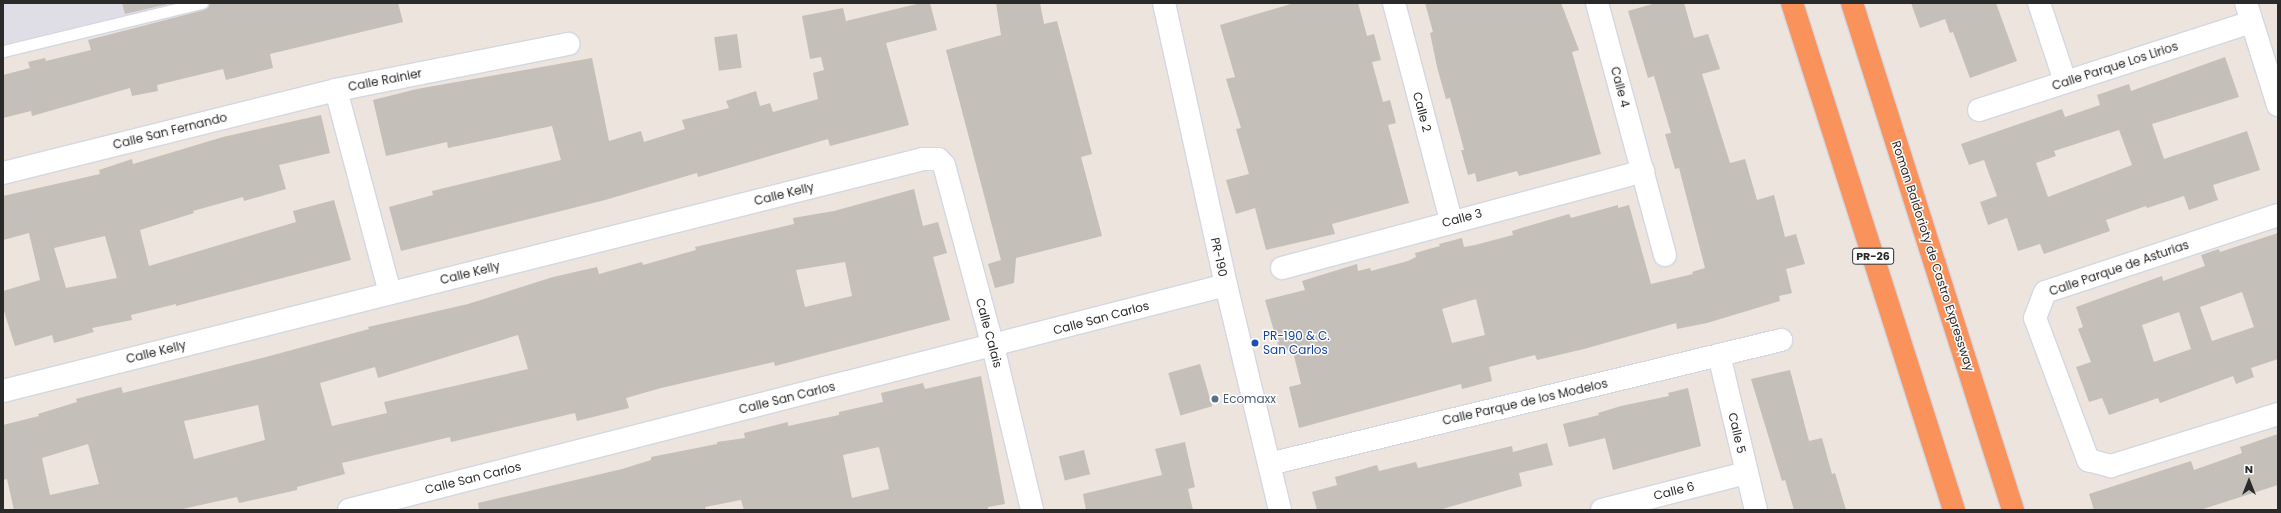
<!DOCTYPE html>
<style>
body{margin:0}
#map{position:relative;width:2281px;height:513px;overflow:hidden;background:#ece4dd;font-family:Poppins,sans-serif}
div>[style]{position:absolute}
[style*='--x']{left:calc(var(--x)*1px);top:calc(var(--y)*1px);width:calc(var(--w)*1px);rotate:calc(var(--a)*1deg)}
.industrial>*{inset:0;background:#dfdde5}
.building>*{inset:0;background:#c4bfb8;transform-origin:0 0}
.roads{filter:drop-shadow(1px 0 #d2d7e3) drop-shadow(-1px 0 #d2d7e3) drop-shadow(0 1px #d2d7e3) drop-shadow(0 -1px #d2d7e3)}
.lane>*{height:11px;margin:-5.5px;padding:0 5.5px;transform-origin:5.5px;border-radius:5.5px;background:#fff}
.street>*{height:22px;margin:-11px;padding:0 11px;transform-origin:11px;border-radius:11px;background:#fff}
.secondary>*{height:22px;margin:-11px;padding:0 11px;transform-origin:11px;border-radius:11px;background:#fff}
.highway>*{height:22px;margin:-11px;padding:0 11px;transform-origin:11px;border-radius:11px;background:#f9935b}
.dots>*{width:11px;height:11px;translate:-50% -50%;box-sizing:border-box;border:2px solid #fff;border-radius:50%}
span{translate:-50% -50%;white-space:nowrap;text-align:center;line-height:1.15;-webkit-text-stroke:3px #fff;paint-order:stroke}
.shield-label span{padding:1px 3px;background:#fff;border:1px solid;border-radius:3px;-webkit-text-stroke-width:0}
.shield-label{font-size:11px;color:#2a2a2a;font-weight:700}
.street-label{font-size:12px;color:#2a2a2a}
.transit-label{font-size:12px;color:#164399}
.left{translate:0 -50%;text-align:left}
.service-label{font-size:12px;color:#4e5e75}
.frame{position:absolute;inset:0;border:4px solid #2a2a2a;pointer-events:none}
.north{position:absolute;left:2229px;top:461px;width:40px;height:40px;-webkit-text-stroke:3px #fff;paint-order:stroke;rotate:0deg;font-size:11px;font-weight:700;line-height:16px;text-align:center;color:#2a2a2a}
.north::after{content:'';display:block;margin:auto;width:14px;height:18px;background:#2a2a2a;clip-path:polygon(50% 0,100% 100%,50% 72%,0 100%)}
</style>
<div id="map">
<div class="industrial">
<i style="clip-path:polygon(3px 3px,180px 3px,3px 44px)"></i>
</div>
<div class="building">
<i style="clip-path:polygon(122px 3px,172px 3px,125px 14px)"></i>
<i style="clip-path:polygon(209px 3px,398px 3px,403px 22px,270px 54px,273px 68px,226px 80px,223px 69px,157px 85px,158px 91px,132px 96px,130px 88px,32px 116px,31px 111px,3px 118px,3px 75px,30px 68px,28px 62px,45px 58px,46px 61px,91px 50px,88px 40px,204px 10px)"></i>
<i style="clip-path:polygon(921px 3px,930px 3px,937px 30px,886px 43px,909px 125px,830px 146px,828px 139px,698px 177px,697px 173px,605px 200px,401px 251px,389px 207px,433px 195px,432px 191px,561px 160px,552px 126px,448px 148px,447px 142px,386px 156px,373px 100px,417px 89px,592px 58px,609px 141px,641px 131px,644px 142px,685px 129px,682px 120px,729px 108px,726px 101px,756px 91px,760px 106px,770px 103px,773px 112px,818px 99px,813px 73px,824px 70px,821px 57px,810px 59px,802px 16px,843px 8px,846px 21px)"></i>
<i style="clip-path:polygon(996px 3px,1040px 3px,1044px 24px,1057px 21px,1092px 154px,1081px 157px,1102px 236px,1016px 258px,1014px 283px,995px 288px,988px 264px,1001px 260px,946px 50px,1001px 35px)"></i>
<i style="clip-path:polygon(1294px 3px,1358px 3px,1367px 36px,1374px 34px,1381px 60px,1372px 62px,1383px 102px,1390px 100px,1396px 123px,1388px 125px,1409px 203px,1332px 224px,1335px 234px,1266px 250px,1255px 208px,1236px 214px,1226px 180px,1249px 174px,1236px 129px,1241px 128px,1226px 79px,1235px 77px,1220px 25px)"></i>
<i style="clip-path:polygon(1425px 3px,1561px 3px,1579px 50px,1572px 52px,1601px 154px,1519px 176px,1517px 171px,1477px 182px,1475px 173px,1468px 175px,1461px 150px,1464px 150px,1450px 98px,1446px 99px,1437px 67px,1430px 33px,1433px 32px)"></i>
<i style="clip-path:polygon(evenodd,1656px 3px,1684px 3px,1694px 38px,1708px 34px,1720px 69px,1702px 74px,1730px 163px,1745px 159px,1757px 200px,1774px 195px,1785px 237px,1796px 234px,1805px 264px,1786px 269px,1792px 293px,1779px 296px,1780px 301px,1707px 323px,1677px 329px,1676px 323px,1584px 349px,1537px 360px,1535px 355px,1489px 367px,1492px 381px,1462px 389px,1461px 384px,1299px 428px,1289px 387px,1301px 384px,1292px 348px,1280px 352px,1265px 300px,1305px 290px,1302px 281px,1357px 264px,1358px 271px,1370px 268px,1371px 271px,1408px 261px,1416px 257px,1415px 253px,1440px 246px,1439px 244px,1462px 238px,1464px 247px,1475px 245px,1513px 235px,1512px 231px,1521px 228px,1569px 214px,1571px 218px,1618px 205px,1618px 208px,1629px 205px,1651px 284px,1693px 274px,1692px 272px,1705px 268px,1679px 168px,1675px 169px,1665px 134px,1671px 133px,1654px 76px,1648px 78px,1628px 11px,1656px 3px,1476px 299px,1485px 335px,1452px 343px,1442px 309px,1476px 299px)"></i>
<i style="clip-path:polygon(1911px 3px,1996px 3px,2017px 61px,1970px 78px,1953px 32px,1950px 33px,1945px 19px,1920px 28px)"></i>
<i style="left:737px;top:34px;width:34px;height:23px;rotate:82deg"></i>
<i style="clip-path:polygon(evenodd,2225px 57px,2239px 97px,2152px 124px,2164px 159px,2247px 131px,2260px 170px,2213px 185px,2218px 200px,2189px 210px,2184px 196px,2147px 208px,2146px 206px,2106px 220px,2110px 231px,2044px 254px,2040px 244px,2018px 251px,2007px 218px,1988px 225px,1980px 202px,1997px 196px,1984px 160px,1969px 165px,1961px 144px,2062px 109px,2065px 117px,2100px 105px,2097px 95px,2129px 84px,2131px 91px,2225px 57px,2119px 130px,2132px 165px,2048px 197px,2036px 163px,2056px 156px,2054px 151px,2119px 130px)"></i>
<i style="clip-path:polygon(evenodd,321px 115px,330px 153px,279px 165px,286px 189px,244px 201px,243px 197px,193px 211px,194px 213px,140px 230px,149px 266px,296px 222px,293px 211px,334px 200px,351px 260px,176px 306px,176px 304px,131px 315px,132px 320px,92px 328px,94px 332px,54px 343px,52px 335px,15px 346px,3px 308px,3px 291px,40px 280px,29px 233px,3px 240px,3px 196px,100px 174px,99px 170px,132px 159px,133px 164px,223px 137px,321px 115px,105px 236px,117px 278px,66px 288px,54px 248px,105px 236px)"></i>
<i style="clip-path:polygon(evenodd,914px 189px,923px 226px,938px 222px,947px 253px,933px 257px,950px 320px,775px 366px,774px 362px,661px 388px,626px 398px,629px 408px,577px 421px,575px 413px,451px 442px,450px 437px,342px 463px,345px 474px,297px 487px,297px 490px,239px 503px,237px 497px,178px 510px,14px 510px,7px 479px,3px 480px,3px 425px,39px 416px,38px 414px,77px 402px,76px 399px,121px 387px,123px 393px,266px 357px,369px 329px,368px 327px,468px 304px,553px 277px,597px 267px,599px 274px,642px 262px,643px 265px,696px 250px,695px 247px,794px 224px,793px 218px,834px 211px,914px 189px,845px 262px,852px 296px,805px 307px,796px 270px,845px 262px,914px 189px,518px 335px,528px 369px,384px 402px,387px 413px,332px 426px,320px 383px,375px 367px,378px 378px,518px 335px,914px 189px,258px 405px,265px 440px,194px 459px,184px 421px,258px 405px,914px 189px,88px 444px,99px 484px,50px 495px,42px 458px,88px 444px)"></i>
<i style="clip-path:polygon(evenodd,2278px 233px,2278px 359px,2251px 368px,2254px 377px,2236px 384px,2233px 376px,2160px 403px,2158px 398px,2109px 415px,2102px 398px,2089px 402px,2076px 367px,2091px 362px,2078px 329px,2083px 327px,2076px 307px,2162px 276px,2163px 281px,2205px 266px,2201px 255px,2219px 249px,2220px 252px,2278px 233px,2242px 292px,2254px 327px,2212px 341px,2200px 307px,2242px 292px,2278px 233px,2179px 312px,2191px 349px,2154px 362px,2142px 325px,2179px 312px)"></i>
<i style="left:1200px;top:364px;width:44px;height:33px;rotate:74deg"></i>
<i style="clip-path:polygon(1790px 370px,1809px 441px,1822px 438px,1832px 474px,1835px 473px,1846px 510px,1794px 510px,1785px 480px,1782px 481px,1751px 379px)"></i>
<i style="clip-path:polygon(evenodd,981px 376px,1005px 504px,988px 507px,988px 510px,744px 510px,741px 500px,705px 507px,706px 510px,479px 510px,478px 503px,622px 469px,651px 460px,651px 457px,717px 444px,717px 442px,745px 438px,744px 433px,788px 422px,788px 426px,839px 415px,839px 412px,883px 402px,881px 393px,923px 383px,925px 389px,981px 376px,879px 447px,889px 489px,852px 498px,843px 455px,879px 447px)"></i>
<i style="clip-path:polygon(1688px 388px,1701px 446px,1613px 470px,1605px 438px,1569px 447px,1563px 424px,1599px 415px,1598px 413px,1621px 406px,1669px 396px,1668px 393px)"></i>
<i style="clip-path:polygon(2278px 434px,2278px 485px,2200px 510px,2094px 510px,2089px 494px,2191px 461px,2194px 470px,2242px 453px,2240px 447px)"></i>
<i style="clip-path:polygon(1185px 442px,1195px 487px,1188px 489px,1193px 510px,1086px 510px,1083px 494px,1162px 475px,1155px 449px)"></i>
<i style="clip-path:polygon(1547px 443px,1553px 465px,1519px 473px,1522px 486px,1439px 510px,1317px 510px,1312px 492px,1337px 485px,1335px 477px,1377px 465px,1379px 471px,1416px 462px,1418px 468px,1512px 446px,1513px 452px)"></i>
<i style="left:1084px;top:450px;width:25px;height:26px;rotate:76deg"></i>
</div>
<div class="roads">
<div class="lane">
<i style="--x:3;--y:51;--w:205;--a:-13.6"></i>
</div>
<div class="street">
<i style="--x:1394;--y:3;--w:225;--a:75.3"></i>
<i style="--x:1597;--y:3;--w:261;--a:74.9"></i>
<i style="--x:2039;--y:3;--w:82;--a:71.6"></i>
<i style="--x:2246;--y:3;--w:107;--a:72.6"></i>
<i style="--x:336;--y:90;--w:210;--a:75.1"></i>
<i style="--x:1979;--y:110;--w:286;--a:-17.9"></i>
<i style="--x:3;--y:173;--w:343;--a:-14"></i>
<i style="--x:336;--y:90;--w:237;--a:-11.2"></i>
<i style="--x:2278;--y:215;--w:245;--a:161.7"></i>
<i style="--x:2045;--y:292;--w:28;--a:111"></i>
<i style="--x:2035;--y:318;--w:152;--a:69.5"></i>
<i style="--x:2088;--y:460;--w:24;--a:15"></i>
<i style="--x:2111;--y:466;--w:175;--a:-17.3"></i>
<i style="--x:1282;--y:268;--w:374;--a:-15"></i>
<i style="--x:1719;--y:355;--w:159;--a:76.6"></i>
<i style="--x:3;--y:391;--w:949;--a:-14.15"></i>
<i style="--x:923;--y:159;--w:15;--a:0"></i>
<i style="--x:938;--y:159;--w:8;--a:45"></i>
<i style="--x:944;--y:165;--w:188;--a:74.9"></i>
<i style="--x:993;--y:346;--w:169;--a:76.6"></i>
<i style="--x:1269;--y:464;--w:527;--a:-13.61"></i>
<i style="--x:349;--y:510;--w:905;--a:-14.39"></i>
<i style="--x:1602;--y:510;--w:149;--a:-14.4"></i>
</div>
<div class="secondary">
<i style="--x:1164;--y:3;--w:289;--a:77.6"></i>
<i style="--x:1226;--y:285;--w:231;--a:76.5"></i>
</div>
<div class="highway">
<i style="--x:1792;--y:3;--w:532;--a:72.28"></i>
<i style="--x:1852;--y:3;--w:532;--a:72.38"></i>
</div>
</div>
<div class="dots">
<i style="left:1255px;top:343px;background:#1a4fb4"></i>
<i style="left:1215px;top:399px;background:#5c6f8a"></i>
</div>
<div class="shield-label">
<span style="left:1873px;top:256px">PR-26</span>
</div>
<div class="street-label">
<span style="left:2115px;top:66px;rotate:-18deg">Calle Parque Los Lirios</span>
<span style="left:385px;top:80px;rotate:-11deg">Calle Rainier</span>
<span style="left:1620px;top:87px;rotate:75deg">Calle 4</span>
<span style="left:1422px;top:112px;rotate:75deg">Calle 2</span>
<span style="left:170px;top:131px;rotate:-14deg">Calle San Fernando</span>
<span style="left:784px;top:194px;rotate:-14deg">Calle Kelly</span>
<span style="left:1462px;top:218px;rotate:-15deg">Calle 3</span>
<span style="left:1933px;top:256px;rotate:72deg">Roman Baldorioty de Castro Expressway</span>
<span style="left:1219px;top:257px;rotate:78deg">PR-190</span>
<span style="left:2119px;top:268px;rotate:-19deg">Calle Parque de Asturias</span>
<span style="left:470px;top:273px;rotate:-14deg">Calle Kelly</span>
<span style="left:1101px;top:318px;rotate:-15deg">Calle San Carlos</span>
<span style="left:989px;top:333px;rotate:75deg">Calle Calais</span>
<span style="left:156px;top:352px;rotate:-14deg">Calle Kelly</span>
<span style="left:787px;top:398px;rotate:-14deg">Calle San Carlos</span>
<span style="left:1525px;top:402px;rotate:-13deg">Calle Parque de los Modelos</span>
<span style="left:1737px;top:433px;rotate:77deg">Calle 5</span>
<span style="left:473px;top:478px;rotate:-14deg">Calle San Carlos</span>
<span style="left:1674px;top:491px;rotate:-14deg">Calle 6</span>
</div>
<div class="transit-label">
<span class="left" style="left:1263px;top:343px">PR-190 &amp; C.<br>San Carlos</span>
</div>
<div class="service-label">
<span class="left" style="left:1223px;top:399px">Ecomaxx</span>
</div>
<div class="frame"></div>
<div class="north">N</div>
</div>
